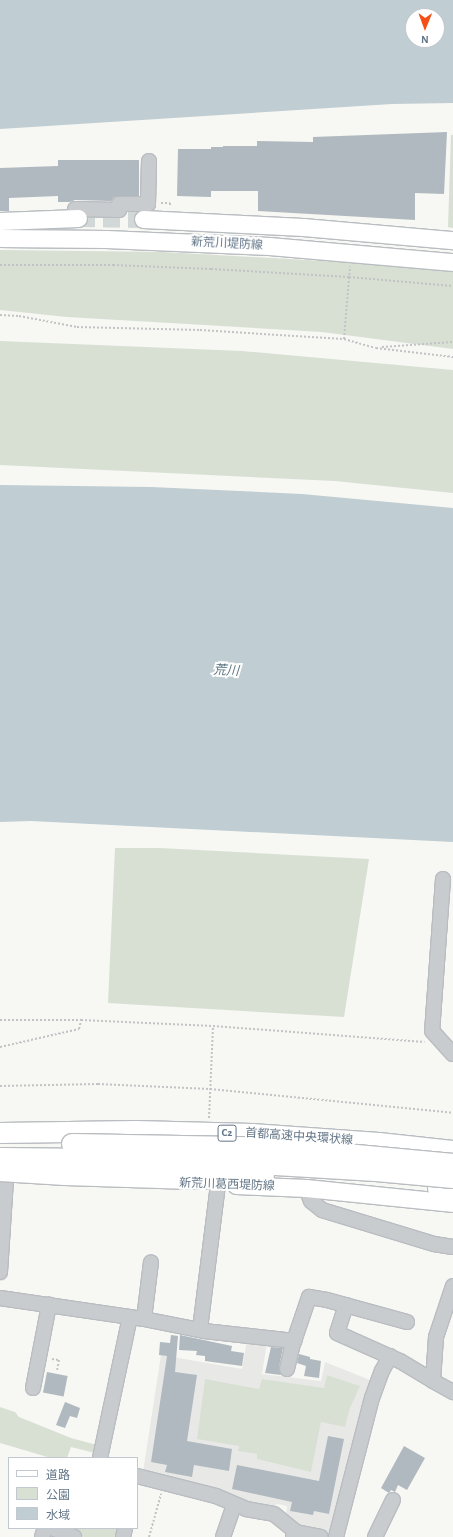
<!DOCTYPE html>
<meta charset="utf-8">
<style>
body{margin:0}
#map{position:relative;width:453px;height:1537px;overflow:hidden;background:#f7f7f3;font-family:"Alegreya Sans","Noto Sans JP",sans-serif}
div>[style]{position:absolute}
[style*='--x']{left:calc(var(--x)*1px);top:calc(var(--y)*1px);width:calc(var(--w)*1px);rotate:calc(var(--a)*1deg)}
.built>*{inset:0;background:#e8e9e7}
.green>*{inset:0;background:#d8e0d4}
.water>*{inset:0;background:#c0cdd2}
.building>*{inset:0;background:#b0b9bf;transform-origin:0 0}
.major-tunnel>*{height:17px;margin-top:-8.5px;transform-origin:0;background:repeating-linear-gradient(90deg,#d2d7d8 0 17px,transparent 0 25px)}
.path>*{height:2px;margin-top:-1px;transform-origin:0;background:repeating-linear-gradient(90deg,#c2c3c5 0 2px,transparent 0 4px)}
.roads{filter:drop-shadow(1px 0 #b9bdc1) drop-shadow(-1px 0 #b9bdc1) drop-shadow(0 1px #b9bdc1) drop-shadow(0 -1px #b9bdc1)}
.minor>*{height:14px;margin:-7px;padding:0 7px;transform-origin:7px;border-radius:7px;background:#c9cccf}
.major>*{height:17px;margin:-8.5px;padding:0 8.5px;transform-origin:8.5px;border-radius:8.5px;background:#fff}
.highway>*{height:20px;margin:-10px;padding:0 10px;transform-origin:10px;border-radius:10px;background:#fff}
.bridges{filter:drop-shadow(1px 0 #babdc0) drop-shadow(-1px 0 #babdc0) drop-shadow(0 1px #babdc0) drop-shadow(0 -1px #babdc0)}
.highway-bridge>*{height:20px;margin:-10px;padding:0 10px;transform-origin:10px;border-radius:10px;background:#fff}
span{translate:-50% -50%;white-space:nowrap;text-align:center;line-height:1.15;-webkit-text-stroke:4px #fff;paint-order:stroke}
.shield-label span{padding:1px 3px;background:#fff;border:1px solid;border-radius:3px;-webkit-text-stroke-width:0}
.shield-label{font-size:11px;color:#637688;font-weight:700}
.street-label{font-size:12px;color:#637688}
.water-label{font-size:13px;color:#5f7984;font-style:italic}
.legend{position:absolute;left:8px;top:1457px;width:130px;height:72px;box-sizing:border-box;background:#fff;border:1px solid #c1c8cf;margin:0;padding:5px 7px;list-style:none;font-size:12px;color:#637688}
.legend li{display:flex;align-items:center;gap:8px;height:20px}
.legend b{width:20px;border:1px solid #c1c8cf}
.north{position:absolute;left:405px;top:8px;width:40px;height:40px;box-sizing:border-box;background:#fff;border:1px solid #c1c8cf;border-radius:50%;rotate:181deg;font-size:11px;font-weight:700;line-height:16px;text-align:center;color:#637688}
.north::after{content:'';display:block;margin:auto;width:14px;height:18px;background:#f64f15;clip-path:polygon(50% 0,100% 100%,50% 72%,0 100%)}
</style>
<div id="map">
<div class="built">
<i style="clip-path:polygon(247px 1340px,267px 1343px,262px 1374px,321px 1381px,325px 1362px,375px 1382px,331px 1534px,301px 1528px,286px 1518px,287px 1506px,277px 1504px,270px 1510px,143px 1472px,161px 1355px,242px 1369px)"></i>
</div>
<div class="green">
<i style="clip-path:polygon(451px 135px,453px 135px,453px 228px,448px 227px)"></i>
<i style="clip-path:polygon(0 250px,163px 252px,394px 265px,453px 272px,453px 349px,322px 332px,67px 317px,0 310px)"></i>
<i style="clip-path:polygon(0 341px,242px 351px,453px 370px,453px 493px,335px 481px,0 465px)"></i>
<i style="clip-path:polygon(115px 848px,160px 848px,369px 859px,344px 1017px,108px 1003px)"></i>
<i style="clip-path:polygon(327px 1375px,360px 1386px,350px 1408px,345px 1427px,321px 1422px,311px 1472px,257px 1459px,257px 1454px,238px 1451px,239px 1446px,197px 1439px,205px 1379px,259px 1389px,262px 1379px,324px 1388px)"></i>
<i style="clip-path:polygon(0 1407px,15px 1412px,19px 1417px,71px 1438px,97px 1445px,95px 1453px,71px 1447px,67px 1458px,51px 1458px,0 1443px)"></i>
<i style="clip-path:polygon(61px 1528px,119px 1528px,117px 1537px,84px 1537px)"></i>
</div>
<div class="water">
<i style="clip-path:polygon(evenodd,0 0,453px 0,453px 103px,392px 104px,0 129px,0 0,413px 16px,437px 16px,437px 40px,413px 40px,413px 16px)"></i>
<i style="clip-path:polygon(0 485px,151px 487px,302px 494px,453px 508px,453px 842px,31px 821px,0 822px)"></i>
</div>
<div class="building">
<i style="clip-path:polygon(447px 132px,444px 194px,415px 193px,415px 220px,258px 211px,258px 191px,211px 191px,211px 197px,177px 196px,178px 149px,211px 149px,211px 147px,223px 147px,223px 146px,257px 146px,257px 141px,313px 142px,313px 137px)"></i>
<i style="clip-path:polygon(58px 160px,139px 160px,139px 196px,119px 196px,114px 197px,111px 201px,75px 200px,70px 202px,58px 202px,58px 196px,9px 198px,9px 211px,0 211px,0 168px,58px 166px)"></i>
<i style="clip-path:polygon(171px 1335px,178px 1336px,175px 1372px,197px 1375px,187px 1441px,232px 1449px,229px 1471px,194px 1465px,192px 1477px,165px 1472px,167px 1465px,151px 1462px,167px 1356px,159px 1355px,160px 1342px,170px 1343px)"></i>
<i style="clip-path:polygon(180px 1335px,232px 1346px,231px 1351px,244px 1353px,242px 1366px,205px 1361px,205px 1356px,196px 1355px,197px 1351px,179px 1350px)"></i>
<i style="clip-path:polygon(271px 1347px,283px 1348px,279px 1367px,281px 1375px,265px 1373px)"></i>
<i style="clip-path:polygon(299px 1354px,310px 1357px,310px 1359px,321px 1361px,319px 1378px,304px 1376px,306px 1366px,297px 1363px)"></i>
<i style="left:47px;top:1372px;width:21px;height:21px;rotate:11deg"></i>
<i style="clip-path:polygon(65px 1402px,80px 1408px,77px 1418px,70px 1416px,65px 1428px,56px 1425px)"></i>
<i style="clip-path:polygon(328px 1436px,344px 1439px,329px 1514px,314px 1511px,313px 1515px,290px 1511px,292px 1502px,232px 1489px,237px 1465px,319px 1481px)"></i>
<i style="clip-path:polygon(404px 1446px,425px 1458px,407px 1490px,398px 1485px,395px 1492px,391px 1490px,389px 1493px,381px 1488px)"></i>
</div>
<div class="major-tunnel">
<i style="--x:78;--y:218;--w:65;--a:0.9"></i>
</div>
<div class="path">
<i style="--x:161;--y:203;--w:9;--a:0"></i>
<i style="--x:170;--y:203;--w:4;--a:90"></i>
<i style="--x:0;--y:265;--w:113;--a:0"></i>
<i style="--x:113;--y:265;--w:98;--a:2.3"></i>
<i style="--x:211;--y:269;--w:138;--a:3.3"></i>
<i style="--x:349;--y:277;--w:104;--a:4.9"></i>
<i style="--x:0;--y:315;--w:19;--a:3"></i>
<i style="--x:19;--y:316;--w:59;--a:10.7"></i>
<i style="--x:77;--y:327;--w:123;--a:1.4"></i>
<i style="--x:200;--y:330;--w:144;--a:3.6"></i>
<i style="--x:344;--y:339;--w:33;--a:16"></i>
<i style="--x:376;--y:348;--w:78;--a:6.7"></i>
<i style="--x:344;--y:339;--w:73;--a:-85.3"></i>
<i style="--x:382;--y:347;--w:71;--a:-4"></i>
<i style="--x:0;--y:1020;--w:81;--a:0"></i>
<i style="--x:81;--y:1020;--w:132;--a:2.6"></i>
<i style="--x:213;--y:1026;--w:212;--a:4.3"></i>
<i style="--x:0;--y:1047;--w:81;--a:-12.8"></i>
<i style="--x:79;--y:1029;--w:9;--a:-77"></i>
<i style="--x:0;--y:1086;--w:98;--a:-1.2"></i>
<i style="--x:98;--y:1084;--w:112;--a:2.6"></i>
<i style="--x:210;--y:1089;--w:244;--a:5.6"></i>
<i style="--x:209;--y:1118;--w:92;--a:-87.5"></i>
<i style="--x:52;--y:1359;--w:7;--a:8"></i>
<i style="--x:59;--y:1360;--w:10;--a:101"></i>
<i style="--x:149;--y:1537;--w:45;--a:-74.4"></i>
</div>
<div class="roads">
<div class="minor">
<i style="--x:75;--y:209;--w:44;--a:1.3"></i>
<i style="--x:119;--y:210;--w:6;--a:-90"></i>
<i style="--x:119;--y:204;--w:29;--a:0"></i>
<i style="--x:148;--y:204;--w:43;--a:-88.7"></i>
<i style="--x:443;--y:879;--w:152;--a:94.1"></i>
<i style="--x:432;--y:1031;--w:31;--a:48"></i>
<i style="--x:306;--y:1188;--w:14;--a:69"></i>
<i style="--x:311;--y:1201;--w:14;--a:39"></i>
<i style="--x:322;--y:1210;--w:117;--a:16.9"></i>
<i style="--x:434;--y:1244;--w:19;--a:9"></i>
<i style="--x:0;--y:1272;--w:94;--a:-86.3"></i>
<i style="--x:453;--y:1286;--w:54;--a:108.4"></i>
<i style="--x:436;--y:1337;--w:44;--a:93.9"></i>
<i style="--x:433;--y:1381;--w:23;--a:29"></i>
<i style="--x:0;--y:1298;--w:146;--a:8.3"></i>
<i style="--x:144;--y:1319;--w:61;--a:11.3"></i>
<i style="--x:204;--y:1331;--w:91;--a:6.3"></i>
<i style="--x:346;--y:1305;--w:29;--a:108"></i>
<i style="--x:337;--y:1333;--w:69;--a:24"></i>
<i style="--x:400;--y:1361;--w:39;--a:31"></i>
<i style="--x:144;--y:1319;--w:57;--a:-83"></i>
<i style="--x:200;--y:1329;--w:161;--a:-82.9"></i>
<i style="--x:287;--y:1369;--w:23;--a:-77"></i>
<i style="--x:292;--y:1347;--w:53;--a:-71.2"></i>
<i style="--x:309;--y:1297;--w:18;--a:9"></i>
<i style="--x:327;--y:1300;--w:83;--a:15.4"></i>
<i style="--x:33;--y:1388;--w:85;--a:-79.1"></i>
<i style="--x:100;--y:1458;--w:144;--a:-78"></i>
<i style="--x:137;--y:1476;--w:81;--a:14.2"></i>
<i style="--x:216;--y:1496;--w:33;--a:23"></i>
<i style="--x:246;--y:1509;--w:28;--a:10"></i>
<i style="--x:274;--y:1514;--w:28;--a:39"></i>
<i style="--x:52;--y:1528;--w:24;--a:22"></i>
<i style="--x:42;--y:1537;--w:9;--a:-72"></i>
<i style="--x:123;--y:1537;--w:9;--a:-77"></i>
<i style="--x:223;--y:1537;--w:34;--a:-71"></i>
<i style="--x:293;--y:1537;--w:6;--a:-59"></i>
<i style="--x:296;--y:1532;--w:25;--a:11"></i>
<i style="--x:336;--y:1537;--w:144;--a:-75.5"></i>
<i style="--x:372;--y:1398;--w:29;--a:-70"></i>
<i style="--x:382;--y:1371;--w:17;--a:-62"></i>
<i style="--x:375;--y:1537;--w:41;--a:-64.1"></i>
</div>
<div class="major">
<i style="--x:143;--y:219;--w:160;--a:2.9"></i>
<i style="--x:303;--y:227;--w:151;--a:5"></i>
<i style="--x:0;--y:221;--w:78;--a:-2.2"></i>
<i style="--x:0;--y:238;--w:106;--a:0.5"></i>
<i style="--x:106;--y:239;--w:163;--a:2.5"></i>
<i style="--x:269;--y:246;--w:185;--a:5"></i>
<i style="--x:236;--y:1185;--w:70;--a:2.5"></i>
<i style="--x:306;--y:1188;--w:148;--a:5.8"></i>
</div>
<div class="highway">
<i style="--x:0;--y:1133;--w:136;--a:-0.8"></i>
<i style="--x:136;--y:1131;--w:116;--a:1.5"></i>
<i style="--x:252;--y:1134;--w:127;--a:4.1"></i>
<i style="--x:379;--y:1143;--w:74;--a:6.2"></i>
<i style="--x:438;--y:1189;--w:15;--a:8"></i>
</div>
</div>
<div class="bridges">
<div class="highway-bridge">
<i style="--x:72;--y:1144;--w:179;--a:1"></i>
<i style="--x:251;--y:1147;--w:63;--a:3.6"></i>
<i style="--x:314;--y:1151;--w:140;--a:5.3"></i>
<i style="--x:0;--y:1158;--w:192;--a:0.6"></i>
<i style="--x:192;--y:1160;--w:184;--a:3.4"></i>
<i style="--x:376;--y:1171;--w:77;--a:5.2"></i>
<i style="--x:0;--y:1171;--w:65;--a:3.5"></i>
<i style="--x:65;--y:1175;--w:127;--a:1.8"></i>
<i style="--x:192;--y:1179;--w:72;--a:-2.4"></i>
</div>
</div>
<div class="shield-label">
<span style="left:227px;top:1133px">C2</span>
</div>
<div class="street-label">
<span style="left:227px;top:244px;rotate:3deg">新荒川堤防線</span>
<span style="left:299px;top:1137px;rotate:4deg">首都高速中央環状線</span>
<span style="left:227px;top:1185px;rotate:2deg">新荒川葛西堤防線</span>
</div>
<div class="water-label">
<span style="left:226px;top:672px;rotate:3deg">荒川</span>
</div>
<ul class="legend">
<li><b style="height:5px;background:#fff"></b>道路</li>
<li><b style="height:11px;background:#d8e0d4"></b>公園</li>
<li><b style="height:11px;background:#c0cdd2"></b>水域</li>
</ul>
<div class="north">N</div>
</div>
